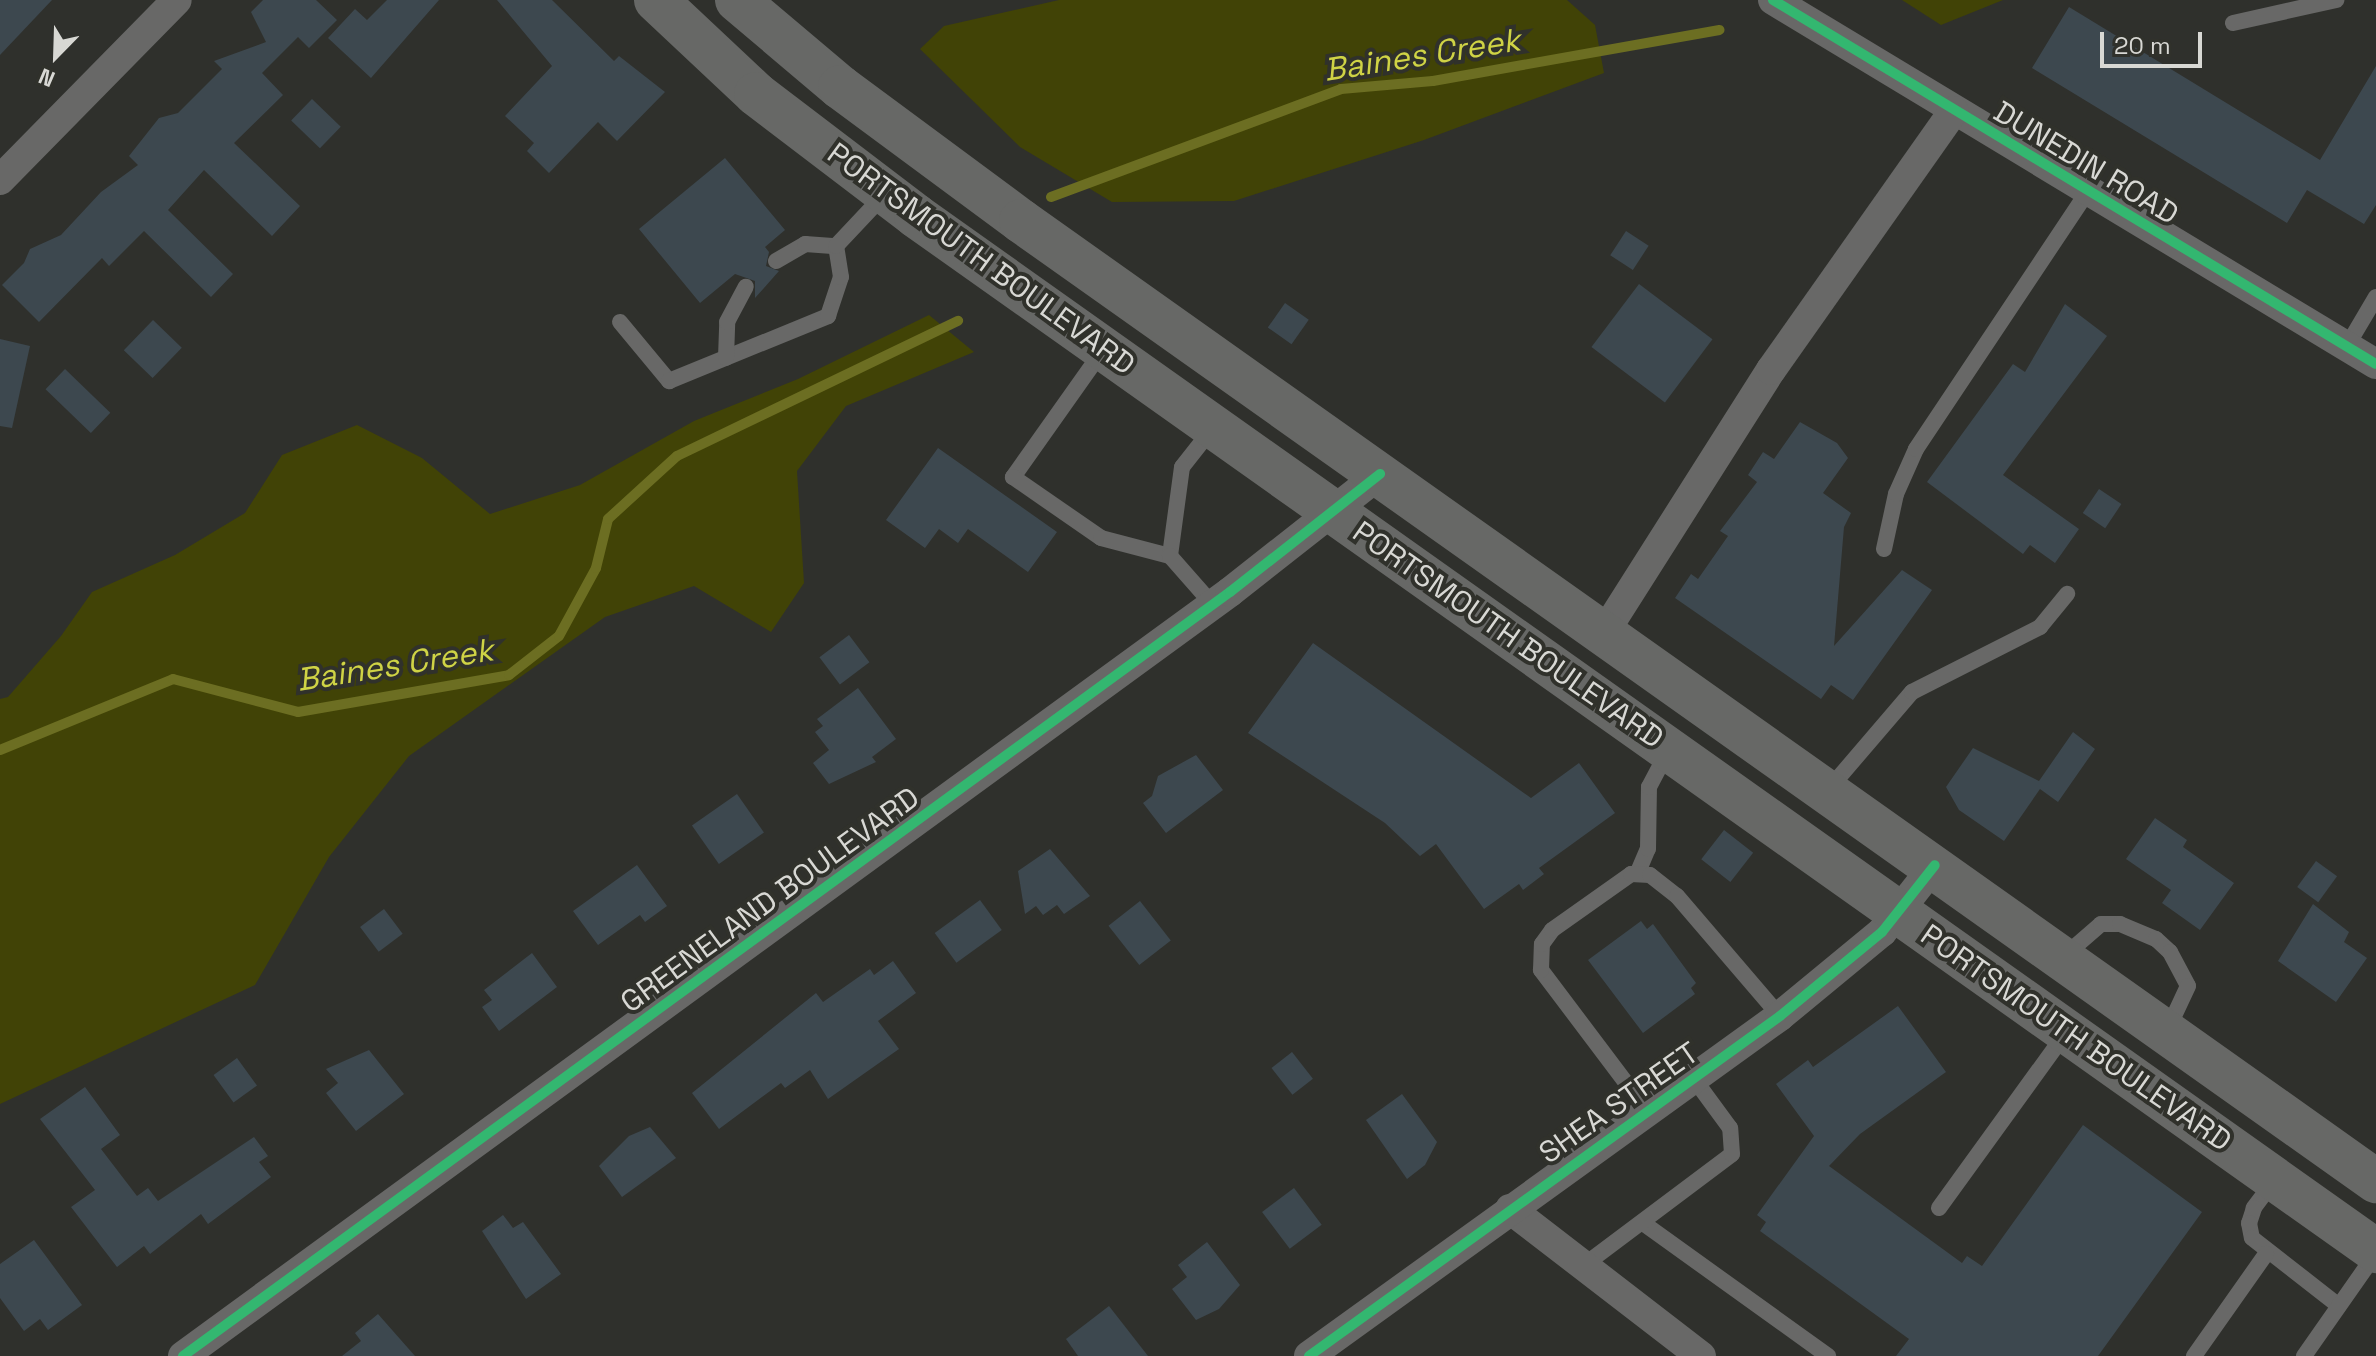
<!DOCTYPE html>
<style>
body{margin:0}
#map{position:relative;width:2376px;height:1356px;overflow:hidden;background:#2f302c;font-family:"Space Grotesk",sans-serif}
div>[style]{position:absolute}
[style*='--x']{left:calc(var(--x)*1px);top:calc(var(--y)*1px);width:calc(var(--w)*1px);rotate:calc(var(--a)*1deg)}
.green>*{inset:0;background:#414306}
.stream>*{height:10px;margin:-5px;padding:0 5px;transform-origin:5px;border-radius:5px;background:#6c6e22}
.building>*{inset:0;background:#3d484f;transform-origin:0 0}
.lane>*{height:16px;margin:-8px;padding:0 8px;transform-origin:8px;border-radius:8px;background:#686867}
.street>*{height:30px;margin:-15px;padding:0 15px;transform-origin:15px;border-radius:15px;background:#686867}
.primary>*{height:44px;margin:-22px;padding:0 22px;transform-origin:22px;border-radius:22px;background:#676866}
.cycleway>*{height:10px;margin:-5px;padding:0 5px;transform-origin:5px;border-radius:5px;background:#33b770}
span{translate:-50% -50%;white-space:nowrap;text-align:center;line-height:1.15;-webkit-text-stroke:8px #30312b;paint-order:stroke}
.street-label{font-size:30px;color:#d8d8d4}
.water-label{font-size:32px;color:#cfd345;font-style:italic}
.north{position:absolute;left:16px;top:16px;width:80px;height:80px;-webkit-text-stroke:6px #30312b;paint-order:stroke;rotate:203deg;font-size:22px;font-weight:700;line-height:32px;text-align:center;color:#d8d8d4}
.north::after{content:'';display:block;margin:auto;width:28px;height:36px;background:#d8d8d4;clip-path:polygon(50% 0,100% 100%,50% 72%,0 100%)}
.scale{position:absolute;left:2100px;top:32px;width:102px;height:36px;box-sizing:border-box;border:4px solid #d8d8d4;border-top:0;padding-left:10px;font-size:24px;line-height:28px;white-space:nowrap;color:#d8d8d4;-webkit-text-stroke:6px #30312b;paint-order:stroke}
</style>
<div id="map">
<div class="green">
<i style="clip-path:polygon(1059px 0,1567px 0,1595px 25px,1604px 73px,1424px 140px,1234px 201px,1112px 202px,1020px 147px,920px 49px,944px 26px)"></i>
<i style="clip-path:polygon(1902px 0,2003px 0,1941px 25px)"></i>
<i style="clip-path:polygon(929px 315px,974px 352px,846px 406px,797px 471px,804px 583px,771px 632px,694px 586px,605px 617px,409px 756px,329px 857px,255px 985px,0 1104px,0 699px,8px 697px,61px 636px,92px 592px,175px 555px,245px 513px,282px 455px,357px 425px,422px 458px,490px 514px,580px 485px,694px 421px,798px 379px)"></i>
</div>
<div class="stream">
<i style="--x:1051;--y:197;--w:309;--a:-20.4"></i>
<i style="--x:1341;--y:89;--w:92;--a:-5"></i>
<i style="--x:1433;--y:81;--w:291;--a:-10.1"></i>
<i style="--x:0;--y:750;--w:187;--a:-22.3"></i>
<i style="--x:173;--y:679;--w:129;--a:14.8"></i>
<i style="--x:298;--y:712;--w:214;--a:-9.9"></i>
<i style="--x:509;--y:675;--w:63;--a:-38"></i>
<i style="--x:559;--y:636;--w:77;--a:-61.4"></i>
<i style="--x:596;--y:568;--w:50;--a:-76.2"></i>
<i style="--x:608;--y:519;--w:93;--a:-42.4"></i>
<i style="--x:677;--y:456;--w:312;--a:-25.7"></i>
</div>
<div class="building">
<i style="clip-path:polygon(0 0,52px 0,0 55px)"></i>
<i style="clip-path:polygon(263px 0,316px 0,337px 20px,309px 48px,298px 37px,262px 73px,283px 95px,234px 143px,300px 206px,272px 236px,204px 170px,168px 210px,233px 274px,211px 297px,144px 231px,109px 266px,102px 258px,39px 322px,2px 285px,24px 263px,30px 249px,61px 235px,101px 192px,138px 165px,129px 156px,159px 118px,178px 113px,222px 69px,214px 61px,266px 42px,251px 12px)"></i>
<i style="clip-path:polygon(387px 0,439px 0,371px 78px,328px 38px,355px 9px,367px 20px)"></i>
<i style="clip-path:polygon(497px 0,552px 0,614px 61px,619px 56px,665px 92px,617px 141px,598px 122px,549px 173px,527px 151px,534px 143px,505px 116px,552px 66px)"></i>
<i style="clip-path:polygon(2069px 7px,2320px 160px,2376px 66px,2376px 205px,2364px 224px,2307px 190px,2287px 223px,2032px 68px)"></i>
<i style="left:312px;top:99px;width:40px;height:30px;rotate:44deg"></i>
<i style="clip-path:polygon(725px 158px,785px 230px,765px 247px,769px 252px,766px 266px,779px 271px,755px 298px,755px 281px,735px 274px,700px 303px,639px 229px)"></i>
<i style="left:1626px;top:231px;width:27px;height:29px;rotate:33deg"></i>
<i style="left:1639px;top:284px;width:92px;height:79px;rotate:37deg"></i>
<i style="left:1285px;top:303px;width:29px;height:30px;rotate:35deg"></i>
<i style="clip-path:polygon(2065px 304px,2107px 336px,2003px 475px,2079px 529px,2055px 563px,2030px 545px,2023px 554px,1927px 482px,2013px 364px,2025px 372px)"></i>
<i style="left:153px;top:320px;width:40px;height:42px;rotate:44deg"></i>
<i style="clip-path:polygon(0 339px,30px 346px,12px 428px,0 426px)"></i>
<i style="left:65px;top:369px;width:63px;height:28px;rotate:44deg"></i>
<i style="clip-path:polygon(1800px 422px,1837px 443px,1848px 458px,1823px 493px,1851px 513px,1844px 527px,1834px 646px,1902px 570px,1932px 590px,1853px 700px,1831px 685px,1821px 699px,1675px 598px,1691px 574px,1698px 579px,1728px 536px,1720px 531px,1757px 482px,1748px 475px,1763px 452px,1774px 459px)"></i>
<i style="clip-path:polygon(938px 448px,1057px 532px,1028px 572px,968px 529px,958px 543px,939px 529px,925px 548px,886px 520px)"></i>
<i style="left:2099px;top:489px;width:27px;height:29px;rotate:34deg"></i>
<i style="left:849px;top:635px;width:34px;height:37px;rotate:53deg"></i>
<i style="clip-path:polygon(1313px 643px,1531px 798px,1579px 763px,1615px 813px,1539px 868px,1544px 874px,1523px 890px,1519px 884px,1484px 909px,1436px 844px,1420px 856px,1385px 823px,1248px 733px)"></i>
<i style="clip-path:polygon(858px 688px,896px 739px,872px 757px,876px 762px,829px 784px,813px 763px,829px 750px,815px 732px,823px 726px,817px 719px)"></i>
<i style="clip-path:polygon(2073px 732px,2095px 749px,2058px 802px,2040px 789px,2004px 841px,1959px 810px,1946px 787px,1973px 748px,2039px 781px)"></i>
<i style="clip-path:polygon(1196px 755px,1223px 790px,1166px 833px,1143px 803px,1152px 796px,1158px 776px)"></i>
<i style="left:737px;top:794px;width:47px;height:55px;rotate:55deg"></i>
<i style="clip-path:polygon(2155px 818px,2187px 840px,2183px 847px,2234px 883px,2200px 930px,2162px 903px,2171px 890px,2126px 859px)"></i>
<i style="left:1724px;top:830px;width:37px;height:37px;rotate:38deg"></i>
<i style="clip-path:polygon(1050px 849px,1090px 896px,1064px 914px,1057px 905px,1043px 915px,1036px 906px,1025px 914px,1018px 871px)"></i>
<i style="left:2316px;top:861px;width:26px;height:32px;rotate:36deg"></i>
<i style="clip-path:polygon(637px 865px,667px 906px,645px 922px,640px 915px,598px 945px,573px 911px)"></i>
<i style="left:980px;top:900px;width:37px;height:56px;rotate:54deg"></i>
<i style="left:1140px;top:901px;width:50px;height:40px;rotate:52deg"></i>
<i style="clip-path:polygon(2313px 904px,2349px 932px,2344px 942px,2367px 958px,2336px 1002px,2278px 961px)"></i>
<i style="left:384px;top:909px;width:31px;height:30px;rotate:53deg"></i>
<i style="clip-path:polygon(1641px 921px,1647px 929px,1653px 924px,1696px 983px,1691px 988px,1695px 994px,1643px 1033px,1588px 960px)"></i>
<i style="clip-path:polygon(532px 953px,557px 987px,499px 1031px,482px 1007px,492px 1000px,484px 990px)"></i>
<i style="clip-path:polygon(893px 961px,916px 993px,878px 1021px,899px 1049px,828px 1099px,810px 1070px,785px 1088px,781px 1083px,719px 1129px,692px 1093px,816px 993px,823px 1002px,870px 969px,874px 975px)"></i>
<i style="clip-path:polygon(1898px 1006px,1946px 1072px,1860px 1134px,1829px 1166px,1962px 1263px,1967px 1256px,1982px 1266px,2083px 1125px,2202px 1212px,2098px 1356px,1896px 1356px,1909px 1339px,1760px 1231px,1766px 1222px,1757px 1215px,1814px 1136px,1776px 1084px,1808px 1060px,1813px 1067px)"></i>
<i style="clip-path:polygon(369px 1050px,404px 1094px,356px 1131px,326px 1093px,338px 1083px,326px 1069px)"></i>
<i style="left:1292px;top:1052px;width:34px;height:26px;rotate:52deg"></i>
<i style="left:237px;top:1058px;width:34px;height:29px;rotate:54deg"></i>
<i style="clip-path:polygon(85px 1087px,120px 1135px,101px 1149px,137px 1196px,148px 1188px,158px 1201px,254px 1137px,268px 1156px,259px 1162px,271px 1177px,208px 1224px,201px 1214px,150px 1254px,144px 1246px,117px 1267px,71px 1207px,95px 1190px,40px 1119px)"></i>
<i style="clip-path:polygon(1402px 1094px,1437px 1142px,1425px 1165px,1407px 1179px,1366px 1120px)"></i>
<i style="clip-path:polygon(650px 1127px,676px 1158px,622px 1197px,599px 1166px,629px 1136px)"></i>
<i style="left:1294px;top:1188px;width:46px;height:40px;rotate:53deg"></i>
<i style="clip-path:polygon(503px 1215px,513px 1228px,523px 1222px,561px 1274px,526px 1299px,482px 1231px)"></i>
<i style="clip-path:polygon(34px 1240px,82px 1305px,48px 1330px,40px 1319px,24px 1331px,0 1298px,0 1264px)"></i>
<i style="clip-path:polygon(1207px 1242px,1240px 1285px,1219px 1309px,1196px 1320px,1172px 1289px,1187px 1277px,1178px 1265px)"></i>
<i style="clip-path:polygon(1109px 1306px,1148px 1356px,1078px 1356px,1066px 1339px)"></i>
<i style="clip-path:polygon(378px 1314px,415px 1356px,342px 1356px,361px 1341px,355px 1333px)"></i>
</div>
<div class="lane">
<i style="--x:2233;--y:23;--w:106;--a:-12.6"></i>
<i style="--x:776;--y:261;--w:34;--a:-30"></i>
<i style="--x:805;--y:244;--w:31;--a:4"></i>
<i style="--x:620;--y:322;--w:77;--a:50.3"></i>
<i style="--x:669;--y:381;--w:172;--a:-22.2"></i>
<i style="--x:828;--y:316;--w:41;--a:-71.6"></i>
<i style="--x:841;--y:277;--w:31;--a:-99"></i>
<i style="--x:836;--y:246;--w:71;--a:-46.7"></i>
<i style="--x:2347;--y:346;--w:57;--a:-59.4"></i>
<i style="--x:1103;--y:350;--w:156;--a:125.3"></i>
<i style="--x:1013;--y:477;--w:107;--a:34.7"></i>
<i style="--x:1101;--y:538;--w:71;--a:14.6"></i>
<i style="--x:726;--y:358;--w:36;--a:-88"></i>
<i style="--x:727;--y:322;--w:40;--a:-62"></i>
<i style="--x:1212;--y:429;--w:48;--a:128.3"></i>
<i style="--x:1182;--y:467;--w:90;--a:97.7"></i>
<i style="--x:1170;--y:556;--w:65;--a:48.7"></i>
<i style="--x:1884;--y:549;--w:56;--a:-77.7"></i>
<i style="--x:1896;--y:494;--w:49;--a:-66"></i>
<i style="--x:1916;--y:449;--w:308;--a:-56.3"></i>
<i style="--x:1828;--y:790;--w:129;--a:-49.4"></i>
<i style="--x:1912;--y:692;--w:144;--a:-26.9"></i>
<i style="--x:2040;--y:627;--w:43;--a:-50.7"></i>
<i style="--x:1638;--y:872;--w:25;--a:-67"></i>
<i style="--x:1648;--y:849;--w:62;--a:-89.1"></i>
<i style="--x:1649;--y:787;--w:41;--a:-62.2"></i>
<i style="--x:2063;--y:957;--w:50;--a:-41"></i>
<i style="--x:2101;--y:924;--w:19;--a:0"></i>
<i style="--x:2120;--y:924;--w:39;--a:23"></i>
<i style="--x:2156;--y:939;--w:19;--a:43"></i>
<i style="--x:2170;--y:952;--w:38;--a:62"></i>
<i style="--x:2188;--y:986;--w:50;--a:115"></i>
<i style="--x:1648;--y:1112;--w:178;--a:-127"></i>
<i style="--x:1541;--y:970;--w:26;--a:-88"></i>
<i style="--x:1542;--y:944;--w:17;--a:-54"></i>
<i style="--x:1552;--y:930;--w:97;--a:-35.3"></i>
<i style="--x:1631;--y:874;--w:19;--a:3"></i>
<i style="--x:1650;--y:875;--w:34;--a:38"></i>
<i style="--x:1677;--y:896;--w:158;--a:49.4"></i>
<i style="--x:2274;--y:1181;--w:34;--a:127"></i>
<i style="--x:2254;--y:1208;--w:16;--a:108"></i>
<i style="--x:2249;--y:1223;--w:15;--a:79"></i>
<i style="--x:2252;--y:1238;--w:110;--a:38"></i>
<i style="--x:1939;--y:1208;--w:215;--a:-54.1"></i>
<i style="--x:1643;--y:1223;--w:228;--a:35.7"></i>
<i style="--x:1583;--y:1266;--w:186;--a:-36.9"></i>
<i style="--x:1732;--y:1154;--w:26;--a:-94"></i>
<i style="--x:1730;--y:1128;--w:61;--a:-126.3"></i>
<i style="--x:2194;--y:1356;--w:125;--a:-54.8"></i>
<i style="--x:2304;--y:1356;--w:126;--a:-55"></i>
</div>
<div class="street">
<i style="--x:1773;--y:0;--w:704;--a:31.12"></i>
<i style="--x:0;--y:180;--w:252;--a:-45.5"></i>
<i style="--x:1604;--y:633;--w:312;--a:-57.6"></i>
<i style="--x:1771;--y:370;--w:317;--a:-54.8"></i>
<i style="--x:1510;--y:1209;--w:241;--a:37.6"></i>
<i style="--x:183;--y:1356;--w:1296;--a:-36.12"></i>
<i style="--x:1230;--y:592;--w:191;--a:-38.2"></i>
<i style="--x:1309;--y:1356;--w:581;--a:-35.82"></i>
<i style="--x:1780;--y:1016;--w:132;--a:-39.5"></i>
<i style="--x:1882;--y:932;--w:85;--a:-51.7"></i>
</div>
<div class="primary">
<i style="--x:656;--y:0;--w:137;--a:43.2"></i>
<i style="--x:756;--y:94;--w:201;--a:37.3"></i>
<i style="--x:916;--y:216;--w:1790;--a:35.33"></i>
<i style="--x:737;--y:0;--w:135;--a:40.2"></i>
<i style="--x:840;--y:87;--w:225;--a:36.5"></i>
<i style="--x:1021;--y:221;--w:1661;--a:35.32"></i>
</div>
<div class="cycleway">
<i style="--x:1773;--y:0;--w:704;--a:31.12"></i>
<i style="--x:183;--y:1356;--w:1296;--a:-36.12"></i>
<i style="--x:1230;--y:592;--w:191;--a:-38.2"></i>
<i style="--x:1309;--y:1356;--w:581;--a:-35.82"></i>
<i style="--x:1780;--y:1016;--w:132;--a:-39.5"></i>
<i style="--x:1882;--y:932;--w:85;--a:-51.7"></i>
</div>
<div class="street-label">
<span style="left:2086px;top:163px;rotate:31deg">DUNEDIN ROAD</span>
<span style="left:981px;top:259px;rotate:36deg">PORTSMOUTH BOULEVARD</span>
<span style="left:1508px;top:635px;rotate:35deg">PORTSMOUTH BOULEVARD</span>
<span style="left:770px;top:900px;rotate:-36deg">GREENELAND BOULEVARD</span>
<span style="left:2076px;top:1038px;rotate:35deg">PORTSMOUTH BOULEVARD</span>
<span style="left:1619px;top:1103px;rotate:-35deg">SHEA STREET</span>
</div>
<div class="water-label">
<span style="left:1422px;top:55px;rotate:-9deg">Baines Creek</span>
<span style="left:395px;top:665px;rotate:-9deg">Baines Creek</span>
</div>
<div class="north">N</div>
<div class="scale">20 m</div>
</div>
